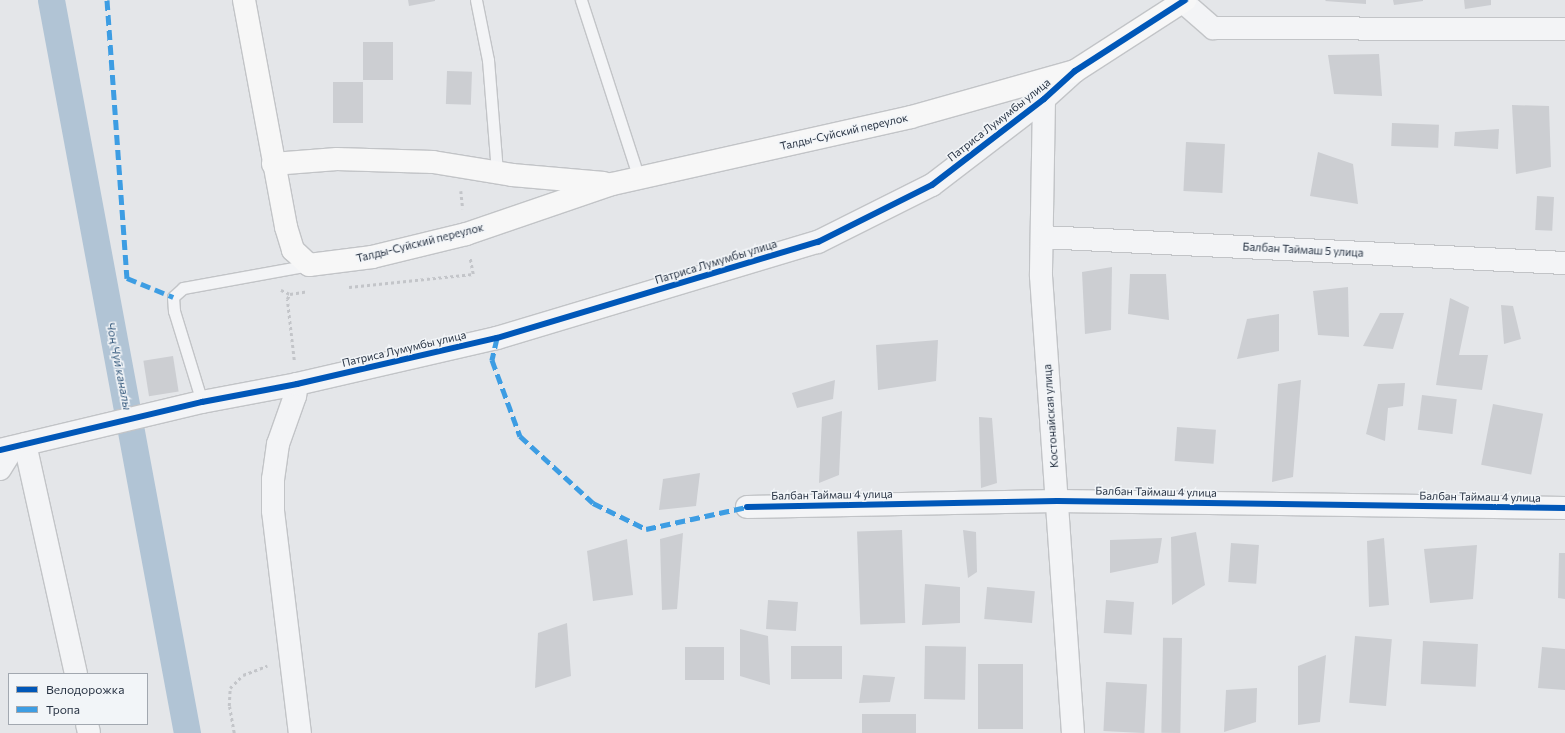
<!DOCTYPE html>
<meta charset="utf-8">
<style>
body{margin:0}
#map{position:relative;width:1565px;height:733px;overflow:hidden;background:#e4e6e9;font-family:Commissioner,sans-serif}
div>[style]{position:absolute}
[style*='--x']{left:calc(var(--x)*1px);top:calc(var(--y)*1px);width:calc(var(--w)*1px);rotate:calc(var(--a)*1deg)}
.canal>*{height:27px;margin:-13.5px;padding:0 13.5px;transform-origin:13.5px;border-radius:13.5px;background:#b1c4d5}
.building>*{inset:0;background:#ccced2;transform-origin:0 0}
.path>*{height:2.5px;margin-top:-1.25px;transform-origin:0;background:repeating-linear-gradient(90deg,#c3c5c9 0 3px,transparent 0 6px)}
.roads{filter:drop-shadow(1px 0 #c2c4c7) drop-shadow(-1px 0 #c2c4c7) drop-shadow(0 1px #c2c4c7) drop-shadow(0 -1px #c2c4c7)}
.lane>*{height:11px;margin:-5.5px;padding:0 5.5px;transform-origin:5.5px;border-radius:5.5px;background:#f3f4f6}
.street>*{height:22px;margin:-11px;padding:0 11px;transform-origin:11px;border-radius:11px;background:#f3f4f6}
.secondary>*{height:22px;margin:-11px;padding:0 11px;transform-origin:11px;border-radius:11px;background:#f7f7f7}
.quiet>*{height:5px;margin-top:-2.5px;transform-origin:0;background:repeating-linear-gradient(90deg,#3d9de3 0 10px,transparent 0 15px)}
.cycleway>*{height:6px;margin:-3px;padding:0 3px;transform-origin:3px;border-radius:3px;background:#0057b8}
span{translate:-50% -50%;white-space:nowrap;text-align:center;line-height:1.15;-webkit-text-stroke:3px #f2f5f8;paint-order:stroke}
.street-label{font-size:11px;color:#293444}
.water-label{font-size:12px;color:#31567a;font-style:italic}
.legend{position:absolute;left:8px;top:673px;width:140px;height:52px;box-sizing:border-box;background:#f2f5f8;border:1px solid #a2a8b0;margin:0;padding:5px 7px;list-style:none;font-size:12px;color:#293444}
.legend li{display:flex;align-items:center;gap:8px;height:20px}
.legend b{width:20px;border:1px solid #a2a8b0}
</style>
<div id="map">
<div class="canal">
<i style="--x:51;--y:0;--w:746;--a:79.49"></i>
</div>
<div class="building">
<i style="clip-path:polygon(408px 0,435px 0,435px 1px,409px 6px)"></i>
<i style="clip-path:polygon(1326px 0,1366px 0,1366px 4px,1325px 1px)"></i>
<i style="clip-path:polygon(1393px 0,1423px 0,1423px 1px,1394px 5px)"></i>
<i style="clip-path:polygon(1464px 0,1491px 0,1491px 5px,1465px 9px)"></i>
<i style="left:393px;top:42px;width:38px;height:30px;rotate:90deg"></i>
<i style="clip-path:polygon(1379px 54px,1382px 96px,1334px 94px,1328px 55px)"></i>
<i style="left:447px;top:71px;width:25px;height:33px;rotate:2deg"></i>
<i style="left:333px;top:82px;width:30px;height:41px"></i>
<i style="clip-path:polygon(1512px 105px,1549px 106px,1551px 167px,1516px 174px)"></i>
<i style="left:1392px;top:123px;width:47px;height:23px;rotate:2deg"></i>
<i style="clip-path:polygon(1499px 129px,1498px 149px,1454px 146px,1455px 132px)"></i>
<i style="left:1186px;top:142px;width:39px;height:49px;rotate:3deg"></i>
<i style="clip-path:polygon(1318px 152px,1353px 164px,1358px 204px,1310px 196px)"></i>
<i style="left:1537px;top:196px;width:17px;height:34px;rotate:3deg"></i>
<i style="clip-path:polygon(1112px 267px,1111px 330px,1085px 334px,1082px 272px)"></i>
<i style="clip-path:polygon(1130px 274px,1166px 274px,1169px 320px,1128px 314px)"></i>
<i style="clip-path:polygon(1348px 287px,1349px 337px,1318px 335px,1313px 291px)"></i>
<i style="clip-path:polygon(1450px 298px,1469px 307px,1459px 355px,1488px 355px,1482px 390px,1436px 385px)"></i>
<i style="clip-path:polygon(1501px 305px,1513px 306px,1521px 339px,1504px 344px)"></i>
<i style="clip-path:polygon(1380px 313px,1404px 313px,1393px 349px,1363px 346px)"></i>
<i style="clip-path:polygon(1279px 314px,1279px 351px,1237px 359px,1247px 319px)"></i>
<i style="clip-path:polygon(938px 340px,936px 381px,878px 390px,876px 345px)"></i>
<i style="left:173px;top:356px;width:36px;height:30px;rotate:81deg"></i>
<i style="clip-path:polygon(835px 380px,833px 399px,797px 408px,792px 393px)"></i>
<i style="clip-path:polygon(1301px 380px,1293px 477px,1272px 482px,1278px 384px)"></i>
<i style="clip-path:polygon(1405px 383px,1403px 406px,1388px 408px,1385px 441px,1366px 434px,1378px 384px)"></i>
<i style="left:1422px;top:395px;width:35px;height:35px;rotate:7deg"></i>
<i style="left:1493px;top:404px;width:51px;height:62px;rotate:11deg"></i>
<i style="clip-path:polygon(842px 411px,839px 475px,819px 483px,822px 417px)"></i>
<i style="clip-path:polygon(979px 417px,992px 418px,997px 483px,981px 488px)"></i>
<i style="left:1177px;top:427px;width:39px;height:34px;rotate:4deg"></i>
<i style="clip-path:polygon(700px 473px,696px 506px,659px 510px,663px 479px)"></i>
<i style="left:902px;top:530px;width:93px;height:45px;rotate:88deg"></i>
<i style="clip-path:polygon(963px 530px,976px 532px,977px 572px,968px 578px)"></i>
<i style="clip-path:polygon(1196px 532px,1205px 585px,1172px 605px,1171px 537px)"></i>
<i style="clip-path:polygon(683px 533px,677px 609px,662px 610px,660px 539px)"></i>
<i style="clip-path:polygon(1162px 538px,1158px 563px,1110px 573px,1110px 540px)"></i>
<i style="clip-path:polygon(1384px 538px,1389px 605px,1369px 607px,1367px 541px)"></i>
<i style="clip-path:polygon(627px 539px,633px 595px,593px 601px,587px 551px)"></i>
<i style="left:1231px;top:543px;width:28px;height:39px;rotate:4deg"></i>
<i style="clip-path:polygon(1477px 545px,1473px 599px,1430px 603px,1424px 549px)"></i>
<i style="clip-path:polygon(1559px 553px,1565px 553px,1565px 599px,1558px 598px)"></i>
<i style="clip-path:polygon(925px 584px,960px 587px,960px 623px,922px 625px)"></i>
<i style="left:987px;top:587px;width:48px;height:32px;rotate:5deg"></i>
<i style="left:768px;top:600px;width:30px;height:29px;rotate:4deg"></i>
<i style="left:1106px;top:600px;width:28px;height:33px;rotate:4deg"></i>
<i style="clip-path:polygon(567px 623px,571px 676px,535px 688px,538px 633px)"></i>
<i style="clip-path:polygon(740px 629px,768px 636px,770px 685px,740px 676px)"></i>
<i style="left:1355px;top:636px;width:37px;height:67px;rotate:5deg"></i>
<i style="left:1182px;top:638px;width:95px;height:19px;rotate:91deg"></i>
<i style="left:1423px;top:641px;width:55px;height:43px;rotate:3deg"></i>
<i style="left:791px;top:646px;width:51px;height:33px"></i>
<i style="left:925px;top:646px;width:41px;height:53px;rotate:1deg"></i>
<i style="left:685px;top:647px;width:39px;height:33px"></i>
<i style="clip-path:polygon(1542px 647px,1565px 649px,1565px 690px,1538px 688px)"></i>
<i style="clip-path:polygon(1326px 655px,1320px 722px,1298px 725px,1298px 666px)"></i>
<i style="left:978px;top:664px;width:45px;height:65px"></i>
<i style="clip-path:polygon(863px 675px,895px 677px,890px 702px,859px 703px)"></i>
<i style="left:1106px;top:682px;width:41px;height:49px;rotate:3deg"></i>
<i style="clip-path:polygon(1257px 688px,1256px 722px,1224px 732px,1226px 690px)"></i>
<i style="left:862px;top:714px;width:54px;height:20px"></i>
</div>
<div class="path">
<i style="--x:461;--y:191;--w:18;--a:84"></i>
<i style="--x:349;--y:287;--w:125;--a:-6"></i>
<i style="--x:473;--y:274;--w:16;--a:-101"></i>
<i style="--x:281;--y:290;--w:10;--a:24"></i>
<i style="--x:294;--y:360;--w:61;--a:-96.5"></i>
<i style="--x:287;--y:299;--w:6;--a:-59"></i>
<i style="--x:290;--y:294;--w:18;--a:-9"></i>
<i style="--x:234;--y:733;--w:27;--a:-100"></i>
<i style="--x:229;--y:706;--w:18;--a:-87"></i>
<i style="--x:230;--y:688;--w:18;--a:-45"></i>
<i style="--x:243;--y:675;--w:26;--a:-21"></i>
</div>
<div class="roads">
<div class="lane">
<i style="--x:476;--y:0;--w:61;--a:78.7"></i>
<i style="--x:488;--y:60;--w:113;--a:85.4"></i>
<i style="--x:581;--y:0;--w:187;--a:72"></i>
<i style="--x:202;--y:402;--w:95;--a:-107.1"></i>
<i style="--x:174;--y:311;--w:14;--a:-94"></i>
<i style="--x:173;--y:297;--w:13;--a:-42"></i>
<i style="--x:183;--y:288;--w:128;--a:-10.3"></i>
</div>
<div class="street">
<i style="--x:1183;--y:2;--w:40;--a:41"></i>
<i style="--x:1213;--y:28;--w:352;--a:0.2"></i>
<i style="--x:1044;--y:99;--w:177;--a:91"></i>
<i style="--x:1041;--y:276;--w:458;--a:86"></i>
<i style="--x:1042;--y:237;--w:524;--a:2.85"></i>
<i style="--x:297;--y:384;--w:12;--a:99"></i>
<i style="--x:295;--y:396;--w:51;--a:109.5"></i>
<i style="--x:278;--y:444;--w:35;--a:98"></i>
<i style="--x:273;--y:479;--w:32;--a:90"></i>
<i style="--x:273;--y:511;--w:224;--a:83.1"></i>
<i style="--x:25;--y:444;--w:236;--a:77.5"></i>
<i style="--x:0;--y:450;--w:208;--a:-13.4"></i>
<i style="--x:202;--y:402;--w:97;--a:-10.7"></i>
<i style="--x:297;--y:384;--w:205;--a:-13"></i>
<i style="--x:497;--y:338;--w:335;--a:-16.7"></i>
<i style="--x:818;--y:242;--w:127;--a:-26.6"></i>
<i style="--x:932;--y:185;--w:141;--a:-37.5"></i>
<i style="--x:1044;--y:99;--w:42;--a:-42.1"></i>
<i style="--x:0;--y:469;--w:26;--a:-58"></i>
<i style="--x:747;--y:507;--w:310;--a:-1.1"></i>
<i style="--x:1057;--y:501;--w:508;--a:0.79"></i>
<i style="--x:87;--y:724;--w:9;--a:77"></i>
</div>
<div class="secondary">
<i style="--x:244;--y:0;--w:231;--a:79.5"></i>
<i style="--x:286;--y:227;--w:24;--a:73"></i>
<i style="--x:293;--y:250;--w:22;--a:43"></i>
<i style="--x:309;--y:265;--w:64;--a:-7.2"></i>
<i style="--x:372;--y:257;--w:97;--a:-13.7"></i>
<i style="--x:466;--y:234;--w:154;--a:-18.9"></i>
<i style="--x:612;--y:184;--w:306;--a:-12.6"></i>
<i style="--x:911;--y:117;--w:170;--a:-15.7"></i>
<i style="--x:1075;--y:71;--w:131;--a:-32.8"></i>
<i style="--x:273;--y:164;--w:64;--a:-4.5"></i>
<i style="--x:337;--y:159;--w:96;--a:1.8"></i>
<i style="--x:433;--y:162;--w:80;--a:9.3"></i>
<i style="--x:512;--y:175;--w:92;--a:5"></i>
</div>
</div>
<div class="quiet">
<i style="--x:107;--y:0;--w:279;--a:85.9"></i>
<i style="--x:127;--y:278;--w:50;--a:22.4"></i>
<i style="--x:497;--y:338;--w:23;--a:103"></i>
<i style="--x:492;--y:360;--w:81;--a:69.8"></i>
<i style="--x:520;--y:436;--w:99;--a:42.5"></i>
<i style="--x:593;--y:503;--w:59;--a:26.1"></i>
<i style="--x:646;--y:529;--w:103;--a:-12.3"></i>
</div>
<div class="cycleway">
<i style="--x:0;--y:450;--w:208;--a:-13.4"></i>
<i style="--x:202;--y:402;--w:97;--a:-10.7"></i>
<i style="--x:297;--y:384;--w:205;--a:-13"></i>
<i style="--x:497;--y:338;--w:335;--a:-16.7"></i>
<i style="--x:818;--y:242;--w:127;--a:-26.6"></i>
<i style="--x:932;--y:185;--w:141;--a:-37.5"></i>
<i style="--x:1044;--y:99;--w:42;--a:-42.1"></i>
<i style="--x:1075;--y:71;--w:131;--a:-32.8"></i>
<i style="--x:747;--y:507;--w:310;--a:-1.1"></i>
<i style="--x:1057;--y:501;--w:508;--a:0.79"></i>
</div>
<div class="street-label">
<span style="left:999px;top:120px;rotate:-38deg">Патриса Лумумбы улица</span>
<span style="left:844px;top:132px;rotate:-13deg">Талды-Суйский переулок</span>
<span style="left:420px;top:243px;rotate:-14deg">Талды-Суйский переулок</span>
<span style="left:1303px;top:250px;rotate:3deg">Балбан Таймаш 5 улица</span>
<span style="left:716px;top:262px;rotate:-17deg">Патриса Лумумбы улица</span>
<span style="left:404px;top:349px;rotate:-13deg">Патриса Лумумбы улица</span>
<span style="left:1051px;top:416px;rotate:-94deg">Костонайская улица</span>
<span style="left:1156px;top:492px;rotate:1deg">Балбан Таймаш 4 улица</span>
<span style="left:832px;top:495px;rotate:-1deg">Балбан Таймаш 4 улица</span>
<span style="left:1480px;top:497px;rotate:1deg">Балбан Таймаш 4 улица</span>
</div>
<div class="water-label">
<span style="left:119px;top:366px;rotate:79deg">Чоң Чүй каналы</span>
</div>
<ul class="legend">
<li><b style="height:5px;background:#0057b8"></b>Велодорожка</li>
<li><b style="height:5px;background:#3d9de3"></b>Тропа</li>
</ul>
</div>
